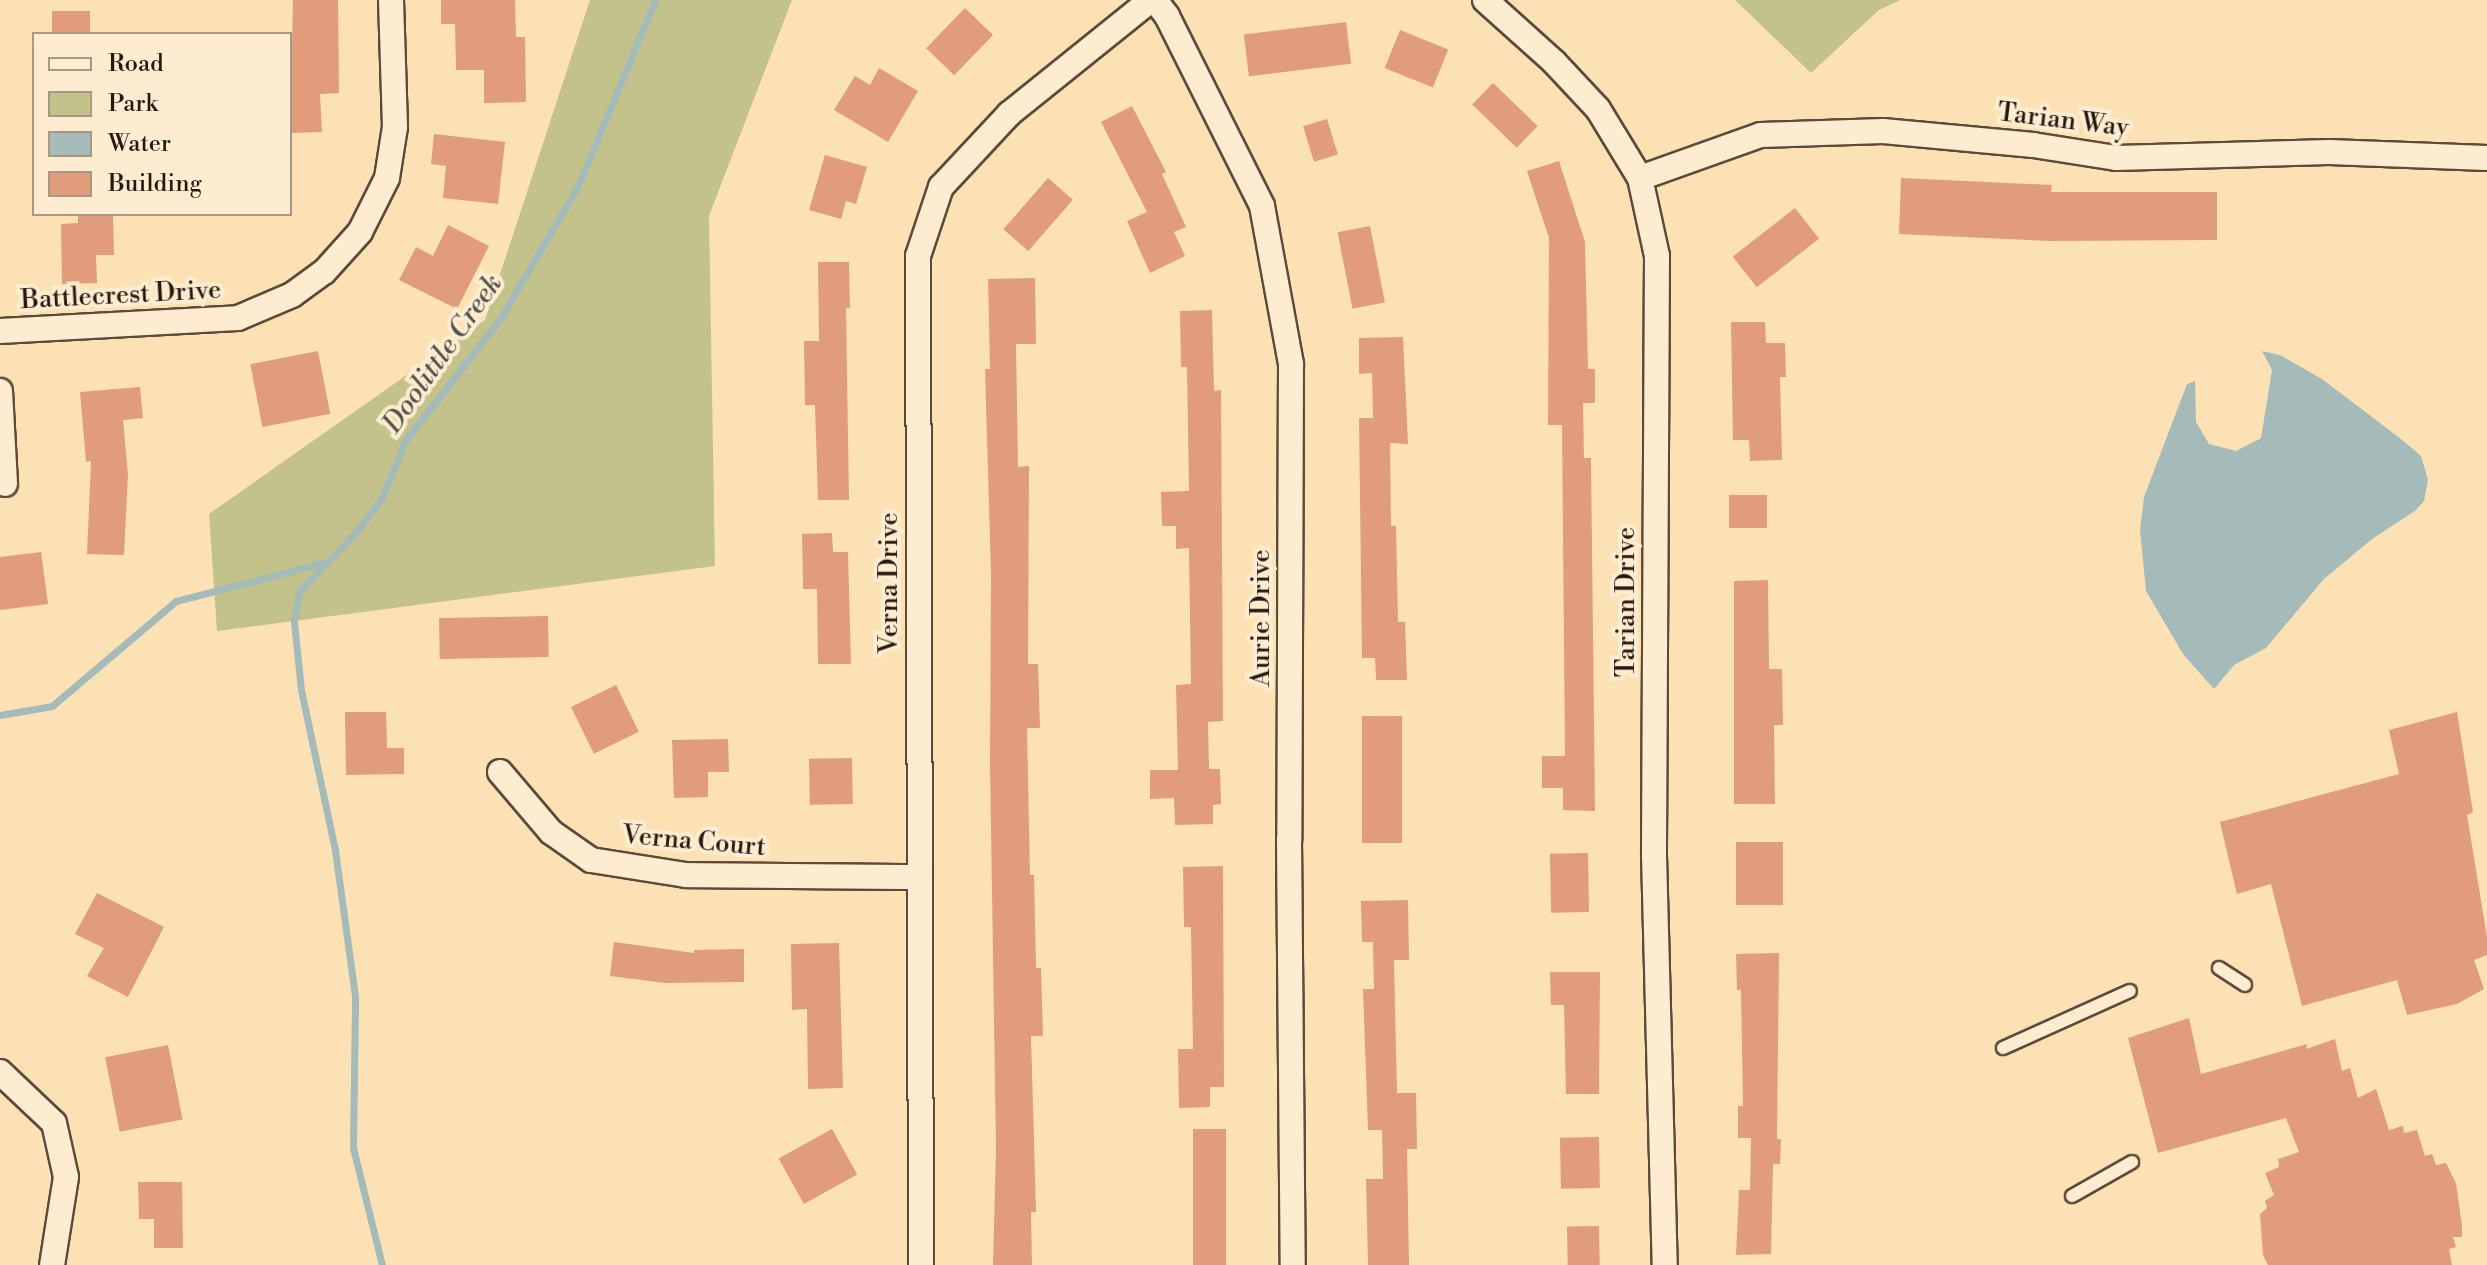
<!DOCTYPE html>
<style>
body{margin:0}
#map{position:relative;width:2487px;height:1265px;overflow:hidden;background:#fce1b5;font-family:"Libre Bodoni",serif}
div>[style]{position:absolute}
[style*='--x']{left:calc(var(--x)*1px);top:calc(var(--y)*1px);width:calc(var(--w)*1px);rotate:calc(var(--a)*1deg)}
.green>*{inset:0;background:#c3c28b}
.water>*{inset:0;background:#a4bbb9}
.stream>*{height:7px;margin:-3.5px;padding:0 3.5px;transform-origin:3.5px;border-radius:3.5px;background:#a4bbb9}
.building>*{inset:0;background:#e19c7b;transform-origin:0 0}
.roads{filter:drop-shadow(2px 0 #5c4a3a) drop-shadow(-2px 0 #5c4a3a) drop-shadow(0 2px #5c4a3a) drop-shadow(0 -2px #5c4a3a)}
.lane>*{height:12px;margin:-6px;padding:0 6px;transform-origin:6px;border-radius:6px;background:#fdeccf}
.street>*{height:24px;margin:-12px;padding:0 12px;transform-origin:12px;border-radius:12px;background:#fdeccf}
span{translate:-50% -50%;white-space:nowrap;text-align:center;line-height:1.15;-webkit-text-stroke:8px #fdeccf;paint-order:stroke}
.street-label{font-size:26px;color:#261811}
.water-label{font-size:28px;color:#52514c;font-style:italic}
.legend{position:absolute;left:32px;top:32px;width:260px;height:184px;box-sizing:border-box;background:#fdeccf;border:2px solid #a79783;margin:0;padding:10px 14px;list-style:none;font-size:24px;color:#261811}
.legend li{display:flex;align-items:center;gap:16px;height:40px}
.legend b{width:40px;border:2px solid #a79783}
</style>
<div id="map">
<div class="green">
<i style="clip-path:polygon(590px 0,792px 0,709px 216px,715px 566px,217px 631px,209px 514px,485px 320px)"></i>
<i style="clip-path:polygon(1735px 0,1900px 0,1879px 10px,1811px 73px)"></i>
</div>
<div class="water">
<i style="clip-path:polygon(2262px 351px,2280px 355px,2322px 379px,2401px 439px,2421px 456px,2428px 480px,2424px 501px,2415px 511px,2372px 539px,2323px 580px,2266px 648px,2234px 665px,2214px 689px,2183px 654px,2146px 591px,2140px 530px,2144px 497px,2187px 384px,2195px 381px,2196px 422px,2209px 444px,2236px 451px,2261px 438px,2272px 370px)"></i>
</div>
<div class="stream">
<i style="--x:0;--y:715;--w:53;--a:-9.8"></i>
<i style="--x:52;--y:706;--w:162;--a:-40.3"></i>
<i style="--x:176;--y:601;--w:151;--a:-14.6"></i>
<i style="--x:382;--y:1265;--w:121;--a:-103.9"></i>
<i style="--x:353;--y:1148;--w:152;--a:-89.2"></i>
<i style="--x:355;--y:996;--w:147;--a:-97.8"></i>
<i style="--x:335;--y:850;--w:164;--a:-102"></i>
<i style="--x:301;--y:690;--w:68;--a:-95.9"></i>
<i style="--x:294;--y:622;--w:30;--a:-81"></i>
<i style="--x:299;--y:592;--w:83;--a:-46.5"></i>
<i style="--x:356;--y:532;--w:43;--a:-52.6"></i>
<i style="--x:382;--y:498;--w:61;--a:-68"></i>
<i style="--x:405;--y:441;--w:155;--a:-52.1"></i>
<i style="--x:500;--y:319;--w:154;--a:-59.6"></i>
<i style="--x:578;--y:186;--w:201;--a:-67.5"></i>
</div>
<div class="building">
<i style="clip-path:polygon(293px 0,338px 0,339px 93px,320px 94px,322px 132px,290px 133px)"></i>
<i style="clip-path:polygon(441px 0,515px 0,516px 37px,525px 37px,526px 102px,484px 103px,484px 70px,456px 70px,455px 24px,441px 24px)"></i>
<i style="left:965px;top:8px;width:39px;height:56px;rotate:44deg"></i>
<i style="left:90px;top:11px;width:23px;height:38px;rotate:90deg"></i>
<i style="left:1346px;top:22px;width:42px;height:103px;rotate:83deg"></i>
<i style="left:1400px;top:30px;width:52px;height:41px;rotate:22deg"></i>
<i style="clip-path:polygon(879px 68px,918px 91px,888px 142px,834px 110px,855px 76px,870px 85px)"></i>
<i style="left:1493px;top:83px;width:62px;height:30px;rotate:44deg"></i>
<i style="clip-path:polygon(1132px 106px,1166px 172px,1162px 174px,1186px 227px,1174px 232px,1185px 256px,1150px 273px,1127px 221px,1147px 212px,1101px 122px)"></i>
<i style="left:1327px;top:119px;width:37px;height:25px;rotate:73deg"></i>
<i style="clip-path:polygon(434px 134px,505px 142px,498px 204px,443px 198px,446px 166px,431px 164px)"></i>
<i style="clip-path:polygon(825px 155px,867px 167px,856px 204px,846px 201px,841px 219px,809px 210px)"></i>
<i style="clip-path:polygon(1559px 161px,1585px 242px,1588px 369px,1595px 369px,1595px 403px,1583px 403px,1584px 458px,1591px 458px,1595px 811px,1563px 810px,1563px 788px,1542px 788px,1542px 756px,1565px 756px,1562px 425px,1548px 425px,1549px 238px,1527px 171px)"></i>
<i style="left:1048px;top:178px;width:33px;height:68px;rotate:41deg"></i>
<i style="clip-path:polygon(1901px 178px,2052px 185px,2051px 192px,2217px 192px,2217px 240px,2049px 241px,1899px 234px)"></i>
<i style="left:1795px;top:208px;width:39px;height:79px;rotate:52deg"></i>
<i style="clip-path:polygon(78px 214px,113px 214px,114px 255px,96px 255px,97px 283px,62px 284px,61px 224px,78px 223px)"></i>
<i style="clip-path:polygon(448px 225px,489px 246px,457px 309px,399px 280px,416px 247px,433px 256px)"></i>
<i style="left:1370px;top:226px;width:78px;height:33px;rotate:79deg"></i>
<i style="clip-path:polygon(818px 262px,849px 262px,850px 308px,846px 308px,849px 500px,818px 500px,815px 405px,805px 405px,804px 341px,819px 341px)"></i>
<i style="clip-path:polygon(1035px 278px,1036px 344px,1016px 344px,1018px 467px,1029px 466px,1028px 664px,1038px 664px,1040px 728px,1027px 728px,1030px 875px,1034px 875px,1036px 968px,1041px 968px,1043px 1036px,1031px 1036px,1036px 1212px,1031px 1212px,1032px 1265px,993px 1265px,996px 1148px,990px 764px,991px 574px,985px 369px,990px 369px,988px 279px)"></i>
<i style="clip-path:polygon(1212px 310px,1214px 391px,1221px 390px,1223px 721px,1208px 722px,1209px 769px,1220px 769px,1221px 804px,1213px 805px,1213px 824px,1175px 825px,1174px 798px,1150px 799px,1150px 770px,1178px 770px,1176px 685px,1191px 684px,1189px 548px,1176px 549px,1176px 526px,1162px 526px,1161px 492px,1189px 491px,1187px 367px,1181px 367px,1180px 311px)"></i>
<i style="clip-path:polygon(1731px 322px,1765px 322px,1766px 343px,1785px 343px,1786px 377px,1780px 377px,1782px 460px,1750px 461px,1749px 440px,1733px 440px)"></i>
<i style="clip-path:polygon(1403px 337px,1408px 444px,1390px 443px,1391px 526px,1396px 526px,1398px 622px,1405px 622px,1407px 680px,1376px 680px,1375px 658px,1362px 658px,1359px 418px,1373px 418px,1372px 373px,1359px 374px,1359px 338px)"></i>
<i style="left:318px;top:351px;width:64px;height:69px;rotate:79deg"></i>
<i style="clip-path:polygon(140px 387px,143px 418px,123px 420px,128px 475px,124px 555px,87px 554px,91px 461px,86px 462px,80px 392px)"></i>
<i style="left:1729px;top:495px;width:38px;height:33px"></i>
<i style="clip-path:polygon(832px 533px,833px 552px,848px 552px,851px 664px,818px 664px,817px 589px,803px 589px,802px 534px)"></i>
<i style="clip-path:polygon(41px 552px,48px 604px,0 610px,0 557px)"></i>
<i style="clip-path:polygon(1768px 580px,1769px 669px,1782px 669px,1783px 725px,1774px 725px,1775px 804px,1734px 804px,1734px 581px)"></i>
<i style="left:548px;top:616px;width:41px;height:109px;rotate:89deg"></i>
<i style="left:616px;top:685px;width:52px;height:50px;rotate:64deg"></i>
<i style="clip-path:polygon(345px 712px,386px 712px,387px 748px,404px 748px,404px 774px,346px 775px)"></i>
<i style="clip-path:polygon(2457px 712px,2473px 812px,2467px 815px,2487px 937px,2487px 955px,2474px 960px,2484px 989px,2457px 1004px,2407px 1015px,2397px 980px,2302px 1006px,2271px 884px,2237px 894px,2220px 822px,2399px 774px,2389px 730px)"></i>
<i style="left:1402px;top:716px;width:127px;height:40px;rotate:90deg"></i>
<i style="clip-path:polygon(728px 739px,729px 772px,708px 772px,708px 797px,674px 798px,672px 740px)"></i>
<i style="left:852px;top:758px;width:46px;height:43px;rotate:89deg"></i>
<i style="left:1783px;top:842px;width:63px;height:47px;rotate:90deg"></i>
<i style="left:1588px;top:853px;width:59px;height:38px;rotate:89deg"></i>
<i style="clip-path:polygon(1223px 866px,1224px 1087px,1210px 1087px,1210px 1107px,1179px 1108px,1178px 1049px,1193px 1049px,1191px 927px,1184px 927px,1183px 867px)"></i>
<i style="clip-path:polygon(97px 893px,164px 927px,128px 997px,87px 976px,104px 948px,75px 934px)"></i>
<i style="clip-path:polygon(1408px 900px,1409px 960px,1394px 960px,1397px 1093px,1416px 1093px,1417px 1149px,1407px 1149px,1409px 1265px,1368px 1265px,1366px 1179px,1383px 1179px,1382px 1130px,1368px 1130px,1363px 989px,1374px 989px,1373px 942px,1362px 942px,1361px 901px)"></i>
<i style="clip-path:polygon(614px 942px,694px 953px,694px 950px,744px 949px,744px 982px,665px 983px,610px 976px)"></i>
<i style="clip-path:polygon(839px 943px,843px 1088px,808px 1089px,807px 1009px,792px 1010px,791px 944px)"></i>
<i style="clip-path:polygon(1779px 953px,1777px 1139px,1781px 1139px,1780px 1164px,1773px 1164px,1771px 1254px,1736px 1255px,1739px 1190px,1750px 1190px,1751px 1138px,1738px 1138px,1738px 1106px,1743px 1106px,1741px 990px,1737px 990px,1736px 954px)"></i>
<i style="clip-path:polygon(1550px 972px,1600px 972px,1599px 1094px,1566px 1094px,1564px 1005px,1551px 1005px)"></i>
<i style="clip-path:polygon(2189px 1018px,2201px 1074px,2307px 1044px,2306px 1049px,2335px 1039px,2342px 1071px,2350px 1068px,2358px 1098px,2376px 1089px,2389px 1130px,2403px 1126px,2404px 1133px,2417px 1130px,2425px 1156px,2432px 1154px,2436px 1165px,2446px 1163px,2456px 1183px,2462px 1226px,2462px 1237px,2453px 1237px,2456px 1247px,2449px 1249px,2452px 1265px,2268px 1265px,2263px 1255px,2260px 1214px,2267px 1208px,2265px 1201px,2274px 1195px,2265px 1173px,2279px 1167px,2278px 1159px,2299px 1152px,2286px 1118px,2158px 1153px,2128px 1038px)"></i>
<i style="left:168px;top:1045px;width:76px;height:64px;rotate:79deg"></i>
<i style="left:832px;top:1129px;width:52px;height:61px;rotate:61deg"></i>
<i style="left:1226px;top:1129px;width:136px;height:33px;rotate:90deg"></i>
<i style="left:1599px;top:1137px;width:51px;height:39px;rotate:89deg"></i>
<i style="clip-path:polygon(138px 1182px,182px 1182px,183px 1248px,154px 1248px,154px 1219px,139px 1219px)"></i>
<i style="left:1599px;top:1226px;width:39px;height:32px;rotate:89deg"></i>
</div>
<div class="roads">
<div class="lane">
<i style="--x:2219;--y:968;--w:31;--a:33"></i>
<i style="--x:2003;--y:1048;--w:139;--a:-24.2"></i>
<i style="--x:2072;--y:1196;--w:69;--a:-29.5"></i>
</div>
<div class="street">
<i style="--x:1155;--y:0;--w:20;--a:53"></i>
<i style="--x:1167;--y:16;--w:212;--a:63.4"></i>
<i style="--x:1262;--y:206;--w:161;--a:79.6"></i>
<i style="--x:1291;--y:364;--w:476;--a:90.2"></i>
<i style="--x:1289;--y:840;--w:425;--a:89.5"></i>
<i style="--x:1485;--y:0;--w:93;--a:41.9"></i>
<i style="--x:1554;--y:62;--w:64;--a:46.9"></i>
<i style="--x:1598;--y:109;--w:81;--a:58.7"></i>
<i style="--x:1640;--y:178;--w:80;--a:77.7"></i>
<i style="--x:1657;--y:256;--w:599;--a:90.29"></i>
<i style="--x:1654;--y:855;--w:410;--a:88.5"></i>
<i style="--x:1640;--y:178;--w:128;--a:-19.6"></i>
<i style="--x:1761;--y:135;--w:122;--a:-1.9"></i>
<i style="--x:1883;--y:131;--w:151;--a:5.3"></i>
<i style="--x:2033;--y:145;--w:84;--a:8.9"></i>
<i style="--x:2116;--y:158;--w:213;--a:-1.6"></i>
<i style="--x:2329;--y:152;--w:158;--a:2.2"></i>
<i style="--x:0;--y:331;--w:238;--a:-3.1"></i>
<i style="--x:238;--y:318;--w:59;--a:-23.1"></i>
<i style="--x:292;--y:295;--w:39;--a:-36"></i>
<i style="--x:324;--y:272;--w:54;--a:-48"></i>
<i style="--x:360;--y:232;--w:60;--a:-63.4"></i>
<i style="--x:387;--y:178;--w:52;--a:-81.1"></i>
<i style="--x:395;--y:127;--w:127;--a:-91.8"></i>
<i style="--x:0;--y:391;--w:93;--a:86.9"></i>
<i style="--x:500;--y:772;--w:79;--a:49.6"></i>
<i style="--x:551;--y:832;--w:49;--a:35"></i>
<i style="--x:591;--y:860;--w:96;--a:9"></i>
<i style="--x:686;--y:875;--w:234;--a:0.5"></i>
<i style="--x:0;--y:1072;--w:74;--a:43.4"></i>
<i style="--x:54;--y:1123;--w:55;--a:77.5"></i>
<i style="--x:66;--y:1177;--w:89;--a:99"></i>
<i style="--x:921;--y:1265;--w:1009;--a:-90.17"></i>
<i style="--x:918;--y:256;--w:73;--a:-71.6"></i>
<i style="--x:941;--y:187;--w:100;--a:-47"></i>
<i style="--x:1009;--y:114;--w:182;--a:-38.8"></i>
</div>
</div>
<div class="street-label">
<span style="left:2063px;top:121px;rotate:7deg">Tarian Way</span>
<span style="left:121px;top:296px;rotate:-3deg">Battlecrest Drive</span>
<span style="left:890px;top:583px;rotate:-90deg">Verna Drive</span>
<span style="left:1627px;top:602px;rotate:-90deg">Tarian Drive</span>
<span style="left:1262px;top:618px;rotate:-90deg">Aurie Drive</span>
<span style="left:694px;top:842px;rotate:5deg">Verna Court</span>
</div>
<div class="water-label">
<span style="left:443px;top:354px;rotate:-55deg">Doolittle Creek</span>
</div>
<ul class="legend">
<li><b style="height:10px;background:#fdeccf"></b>Road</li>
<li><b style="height:22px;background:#c3c28b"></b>Park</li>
<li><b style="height:22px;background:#a4bbb9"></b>Water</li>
<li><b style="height:22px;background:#e19c7b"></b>Building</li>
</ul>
</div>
